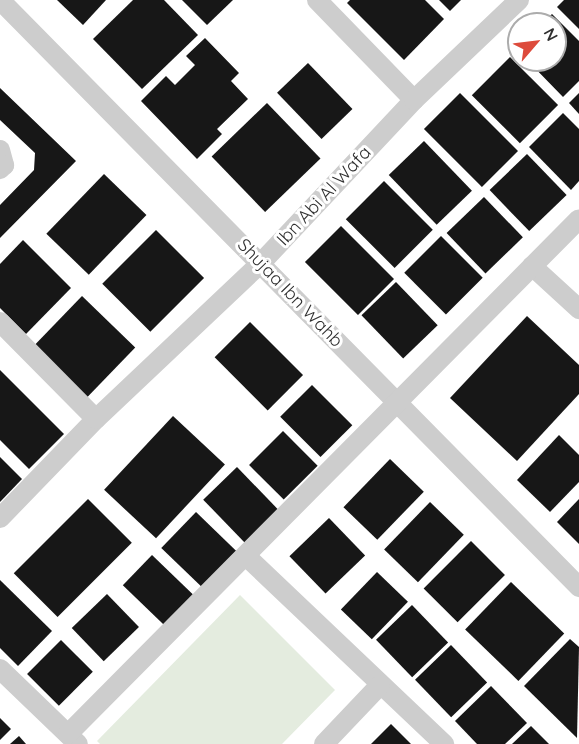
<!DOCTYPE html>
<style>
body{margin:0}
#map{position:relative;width:579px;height:744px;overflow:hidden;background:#fff;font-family:Quicksand,sans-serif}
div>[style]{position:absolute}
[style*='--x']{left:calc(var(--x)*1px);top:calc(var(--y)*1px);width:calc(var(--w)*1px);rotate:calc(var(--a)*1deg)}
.green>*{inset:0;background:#e4ecdf}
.building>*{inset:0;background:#171717;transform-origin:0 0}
.minor>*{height:20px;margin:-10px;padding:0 10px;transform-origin:10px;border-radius:10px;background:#cdcdcd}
span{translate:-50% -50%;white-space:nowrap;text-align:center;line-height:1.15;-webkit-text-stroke:6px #fff;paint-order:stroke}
.street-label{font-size:18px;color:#303030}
.north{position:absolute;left:507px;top:12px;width:60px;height:60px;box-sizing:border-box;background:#fff;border:2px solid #acacac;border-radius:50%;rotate:62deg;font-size:16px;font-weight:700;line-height:24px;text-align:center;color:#303030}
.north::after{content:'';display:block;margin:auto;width:21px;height:27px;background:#dd4b3c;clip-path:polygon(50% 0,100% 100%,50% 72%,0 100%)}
</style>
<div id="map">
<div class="green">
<i style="clip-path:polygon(240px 595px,335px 690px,282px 744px,100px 744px,97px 741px)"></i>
</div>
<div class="building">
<i style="clip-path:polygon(57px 0,106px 0,83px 25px)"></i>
<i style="clip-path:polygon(133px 0,164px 0,198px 35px,142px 89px,93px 39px)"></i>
<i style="clip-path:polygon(182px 0,233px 0,207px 25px)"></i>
<i style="clip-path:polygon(350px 0,425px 0,444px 19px,404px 60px,347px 3px)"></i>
<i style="clip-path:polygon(439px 0,461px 0,450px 11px)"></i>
<i style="clip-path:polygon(564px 0,579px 0,579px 29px,557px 7px)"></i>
<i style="clip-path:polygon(552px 14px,579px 41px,579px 81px,563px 97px,527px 60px,555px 60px,555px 24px,541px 24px)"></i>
<i style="clip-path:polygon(205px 38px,239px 73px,231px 81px,248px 99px,217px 129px,222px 134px,197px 159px,141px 101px,166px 76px,175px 85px,195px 65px,186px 56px)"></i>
<i style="left:510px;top:57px;width:68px;height:54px;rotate:45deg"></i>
<i style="left:308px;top:63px;width:64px;height:43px;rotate:46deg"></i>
<i style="clip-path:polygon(0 88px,76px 161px,0 238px,0 205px,34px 170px,35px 153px,0 120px)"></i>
<i style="left:460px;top:93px;width:82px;height:51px;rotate:45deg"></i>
<i style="clip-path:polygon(579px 93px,579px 114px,569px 103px)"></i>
<i style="left:267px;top:103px;width:77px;height:77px;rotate:46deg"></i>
<i style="clip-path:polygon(563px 113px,579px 129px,579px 181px,571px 190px,529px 147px)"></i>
<i style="left:424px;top:141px;width:69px;height:49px;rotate:46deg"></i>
<i style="left:527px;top:154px;width:57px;height:52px;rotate:46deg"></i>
<i style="left:104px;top:174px;width:59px;height:83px;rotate:44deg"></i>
<i style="left:384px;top:181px;width:69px;height:54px;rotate:45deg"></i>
<i style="left:484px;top:197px;width:56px;height:52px;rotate:46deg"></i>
<i style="left:341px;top:226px;width:75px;height:51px;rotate:45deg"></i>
<i style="left:156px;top:230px;width:68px;height:76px;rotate:45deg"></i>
<i style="left:441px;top:236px;width:59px;height:52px;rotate:45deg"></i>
<i style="clip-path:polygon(23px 240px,71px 288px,26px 334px,0 308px,0 264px)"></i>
<i style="left:396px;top:282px;width:60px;height:48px;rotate:46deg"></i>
<i style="left:82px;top:296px;width:74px;height:74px;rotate:44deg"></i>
<i style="clip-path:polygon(527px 316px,579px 365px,579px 394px,517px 461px,450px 398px)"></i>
<i style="left:250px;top:322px;width:75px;height:50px;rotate:45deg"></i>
<i style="clip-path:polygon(0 370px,64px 434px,29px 469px,0 440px)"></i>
<i style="left:312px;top:385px;width:57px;height:45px;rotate:45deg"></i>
<i style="left:173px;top:416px;width:71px;height:101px;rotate:43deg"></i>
<i style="left:283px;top:431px;width:49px;height:48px;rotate:45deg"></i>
<i style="clip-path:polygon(559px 435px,579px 455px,579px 482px,550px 512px,517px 480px)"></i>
<i style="clip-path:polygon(0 457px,22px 479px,0 502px)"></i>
<i style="left:390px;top:459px;width:47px;height:67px;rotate:44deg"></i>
<i style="left:237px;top:467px;width:62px;height:47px;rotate:46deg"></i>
<i style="left:88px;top:499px;width:62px;height:105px;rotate:45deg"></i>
<i style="clip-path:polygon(579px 499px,579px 544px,557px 522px)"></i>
<i style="left:430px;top:502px;width:47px;height:66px;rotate:44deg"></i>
<i style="left:196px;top:512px;width:56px;height:50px;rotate:44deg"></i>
<i style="left:329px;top:518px;width:52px;height:55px;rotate:46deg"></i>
<i style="left:471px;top:541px;width:48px;height:67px;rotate:45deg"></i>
<i style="left:152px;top:555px;width:57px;height:42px;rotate:44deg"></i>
<i style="left:377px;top:572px;width:43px;height:52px;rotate:44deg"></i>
<i style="clip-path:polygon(0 580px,52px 631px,18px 666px,0 648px)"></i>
<i style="left:511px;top:582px;width:74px;height:66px;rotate:44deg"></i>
<i style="left:107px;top:594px;width:46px;height:49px;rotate:46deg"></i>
<i style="left:412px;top:605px;width:52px;height:50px;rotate:46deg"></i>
<i style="clip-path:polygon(570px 639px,579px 647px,577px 738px,524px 686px)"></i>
<i style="left:61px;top:640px;width:45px;height:48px;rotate:45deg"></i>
<i style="left:451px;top:645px;width:52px;height:50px;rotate:46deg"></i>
<i style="clip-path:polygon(491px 686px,527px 723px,505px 744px,477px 744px,455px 721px)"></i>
<i style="clip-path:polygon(0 718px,11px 729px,0 740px)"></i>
<i style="clip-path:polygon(391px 724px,411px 744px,371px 744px)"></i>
<i style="clip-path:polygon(531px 726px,549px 744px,512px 744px)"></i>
<i style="clip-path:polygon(19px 736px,26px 744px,10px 744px)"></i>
</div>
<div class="minor">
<i style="--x:0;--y:0;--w:825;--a:45.39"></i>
<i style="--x:317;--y:0;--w:139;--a:45.9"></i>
<i style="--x:0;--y:150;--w:16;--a:75"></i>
<i style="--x:4;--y:165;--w:6;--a:135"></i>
<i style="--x:532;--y:266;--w:64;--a:42.5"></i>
<i style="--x:0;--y:322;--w:136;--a:45.3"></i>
<i style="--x:0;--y:518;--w:138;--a:-45.9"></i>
<i style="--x:96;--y:419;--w:227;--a:-43.4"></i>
<i style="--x:261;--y:263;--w:224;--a:-46.8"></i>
<i style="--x:414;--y:100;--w:145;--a:-43.6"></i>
<i style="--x:247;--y:557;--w:272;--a:43.5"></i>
<i style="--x:0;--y:669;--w:108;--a:43.9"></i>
<i style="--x:68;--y:734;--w:725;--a:-45.22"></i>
<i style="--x:324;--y:744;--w:81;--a:-46.5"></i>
</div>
<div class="street-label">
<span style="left:324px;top:196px;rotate:-47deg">Ibn Abi Al Wafa</span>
<span style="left:290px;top:293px;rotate:46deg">Shujaa Ibn Wahb</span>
</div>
<div class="north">N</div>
</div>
